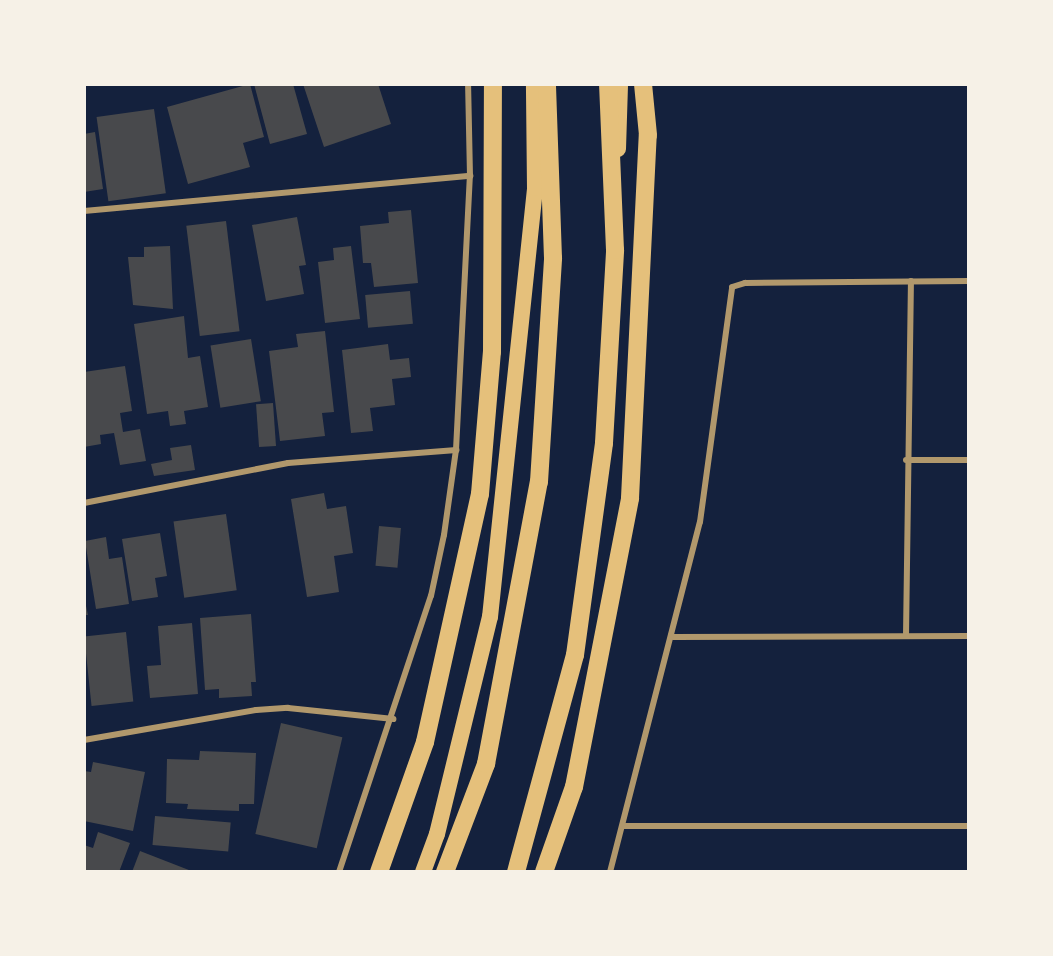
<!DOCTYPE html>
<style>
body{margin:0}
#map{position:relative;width:1053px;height:956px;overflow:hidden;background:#14213d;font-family:"Varela Round",sans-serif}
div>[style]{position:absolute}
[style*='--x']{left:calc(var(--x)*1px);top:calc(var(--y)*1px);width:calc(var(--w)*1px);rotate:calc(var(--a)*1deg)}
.building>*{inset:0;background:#48494c;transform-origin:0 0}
.minor>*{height:6px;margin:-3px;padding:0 3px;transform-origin:3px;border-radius:3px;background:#b1986c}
.trunk>*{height:16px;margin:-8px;padding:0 8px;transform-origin:8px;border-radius:8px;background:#e5c07b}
.motorway>*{height:18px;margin:-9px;padding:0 9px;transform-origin:9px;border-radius:9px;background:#e5c07b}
span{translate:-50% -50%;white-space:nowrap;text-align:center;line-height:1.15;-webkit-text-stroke:4.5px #f6f1e7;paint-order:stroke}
.frame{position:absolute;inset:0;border:86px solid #f6f1e7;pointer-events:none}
</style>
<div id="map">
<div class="building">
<i style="clip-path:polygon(250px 84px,264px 137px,243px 143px,250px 167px,188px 184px,167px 107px)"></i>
<i style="clip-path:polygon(254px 84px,293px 84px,307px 134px,270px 144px)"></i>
<i style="clip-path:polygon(303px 84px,378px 84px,391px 124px,324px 147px)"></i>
<i style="left:154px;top:109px;width:85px;height:58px;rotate:82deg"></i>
<i style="clip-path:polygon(95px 132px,103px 189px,84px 192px,84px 134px)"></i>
<i style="clip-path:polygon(411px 210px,418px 283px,374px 287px,371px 263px,363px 263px,360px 226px,389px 223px,388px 212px)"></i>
<i style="clip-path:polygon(297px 217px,306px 265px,299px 266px,304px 294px,266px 301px,252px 225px)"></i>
<i style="left:226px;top:221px;width:111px;height:40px;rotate:83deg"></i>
<i style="clip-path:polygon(170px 246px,173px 309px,133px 305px,128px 257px,144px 257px,144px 247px)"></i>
<i style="clip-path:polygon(351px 246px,360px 319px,325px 323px,318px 262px,334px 260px,333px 248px)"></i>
<i style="left:410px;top:291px;width:33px;height:45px;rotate:85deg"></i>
<i style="clip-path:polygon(184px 316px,188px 358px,200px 356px,208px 407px,184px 411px,186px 424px,170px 426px,168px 411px,147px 414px,134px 324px)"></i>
<i style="clip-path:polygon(325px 331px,334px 412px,322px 413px,325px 436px,280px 441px,269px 351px,298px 347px,296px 334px)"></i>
<i style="left:251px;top:339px;width:63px;height:41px;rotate:81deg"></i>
<i style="clip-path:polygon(388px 344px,390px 360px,409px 358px,411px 377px,392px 379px,395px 405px,370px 408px,373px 431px,351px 433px,342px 350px)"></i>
<i style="clip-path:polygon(125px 366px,132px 411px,120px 413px,123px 432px,140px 429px,146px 461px,120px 465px,114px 433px,100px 435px,101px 444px,84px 447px,84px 372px)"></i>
<i style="left:273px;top:403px;width:43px;height:17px;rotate:86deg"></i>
<i style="clip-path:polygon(191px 445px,195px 470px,154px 476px,151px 464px,172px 460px,170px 448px)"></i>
<i style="clip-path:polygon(324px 493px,327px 509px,346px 506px,353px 553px,334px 556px,339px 592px,307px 597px,291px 499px)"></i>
<i style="left:226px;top:514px;width:77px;height:53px;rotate:82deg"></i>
<i style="left:379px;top:526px;width:22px;height:40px;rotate:5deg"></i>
<i style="clip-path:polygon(160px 533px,167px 576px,155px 578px,158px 597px,132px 601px,122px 539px)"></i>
<i style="clip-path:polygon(106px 537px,109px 559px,122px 557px,129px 604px,96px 609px,85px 541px)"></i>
<i style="clip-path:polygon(84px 597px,88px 615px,84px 615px)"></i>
<i style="clip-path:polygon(251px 614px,256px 682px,251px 682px,252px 696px,219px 698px,219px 689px,205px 690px,200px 618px)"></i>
<i style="clip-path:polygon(192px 623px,198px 694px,150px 698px,147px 666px,161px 665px,158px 626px)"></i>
<i style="left:126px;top:632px;width:70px;height:42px;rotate:84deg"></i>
<i style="left:281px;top:723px;width:63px;height:114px;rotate:13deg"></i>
<i style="clip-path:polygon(200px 751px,256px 753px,254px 804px,239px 804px,239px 811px,187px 809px,188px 804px,166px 803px,167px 759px,199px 760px)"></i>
<i style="clip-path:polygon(93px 762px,145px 772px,133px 831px,84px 821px,84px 771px,91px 772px)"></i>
<i style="left:155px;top:816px;width:76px;height:29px;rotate:5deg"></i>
<i style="clip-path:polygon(98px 832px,130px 843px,119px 872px,84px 872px,84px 845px,93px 848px)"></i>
<i style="clip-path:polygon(140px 851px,194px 872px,132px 872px)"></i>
</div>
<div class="minor">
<i style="--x:84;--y:211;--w:388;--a:-5.2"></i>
<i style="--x:906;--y:460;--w:63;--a:0"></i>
<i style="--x:84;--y:503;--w:208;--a:-11.1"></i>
<i style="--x:288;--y:463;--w:169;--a:-4.4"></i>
<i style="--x:906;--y:636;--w:355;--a:-89.2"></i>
<i style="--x:673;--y:637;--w:296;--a:-0.2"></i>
<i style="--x:84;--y:740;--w:175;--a:-9.9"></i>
<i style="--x:256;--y:710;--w:32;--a:-4"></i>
<i style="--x:288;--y:708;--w:106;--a:6"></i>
<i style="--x:623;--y:826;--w:346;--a:0"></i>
<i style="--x:339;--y:872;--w:291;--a:-71.6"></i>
<i style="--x:431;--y:596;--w:62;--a:-78"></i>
<i style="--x:444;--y:535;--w:86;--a:-82"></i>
<i style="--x:456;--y:450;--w:274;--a:-87.1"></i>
<i style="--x:470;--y:176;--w:92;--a:-91.2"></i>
<i style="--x:610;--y:872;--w:361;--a:-75.6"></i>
<i style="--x:700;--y:522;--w:237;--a:-82.2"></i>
<i style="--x:732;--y:287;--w:14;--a:-17"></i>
<i style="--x:745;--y:283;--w:224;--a:-0.5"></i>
</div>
<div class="trunk">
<i style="--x:618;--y:149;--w:65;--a:-88.2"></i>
<i style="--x:423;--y:872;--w:40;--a:-69.8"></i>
<i style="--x:437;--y:834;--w:223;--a:-76.3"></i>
<i style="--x:490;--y:617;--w:431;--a:-84"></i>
<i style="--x:535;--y:188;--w:104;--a:-90.6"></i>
</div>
<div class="motorway">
<i style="--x:379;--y:872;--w:138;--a:-70.5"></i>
<i style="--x:425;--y:742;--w:254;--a:-77.5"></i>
<i style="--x:480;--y:494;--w:143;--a:-85.2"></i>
<i style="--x:492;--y:352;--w:268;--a:-89.8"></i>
<i style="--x:445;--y:872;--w:116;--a:-69.2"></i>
<i style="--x:486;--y:764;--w:287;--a:-79.4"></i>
<i style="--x:539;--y:482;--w:224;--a:-86.4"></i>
<i style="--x:553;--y:258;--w:174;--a:-92"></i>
<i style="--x:516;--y:872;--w:225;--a:-74.8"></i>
<i style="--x:575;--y:655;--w:214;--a:-82.2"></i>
<i style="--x:604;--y:443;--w:193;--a:-86.7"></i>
<i style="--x:615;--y:250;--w:166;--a:-92.4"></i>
<i style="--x:544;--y:872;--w:90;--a:-70.6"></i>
<i style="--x:574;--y:787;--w:294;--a:-79"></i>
<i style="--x:630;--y:498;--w:363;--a:-87.2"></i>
<i style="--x:648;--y:135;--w:51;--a:-95.6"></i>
</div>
<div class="frame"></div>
</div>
